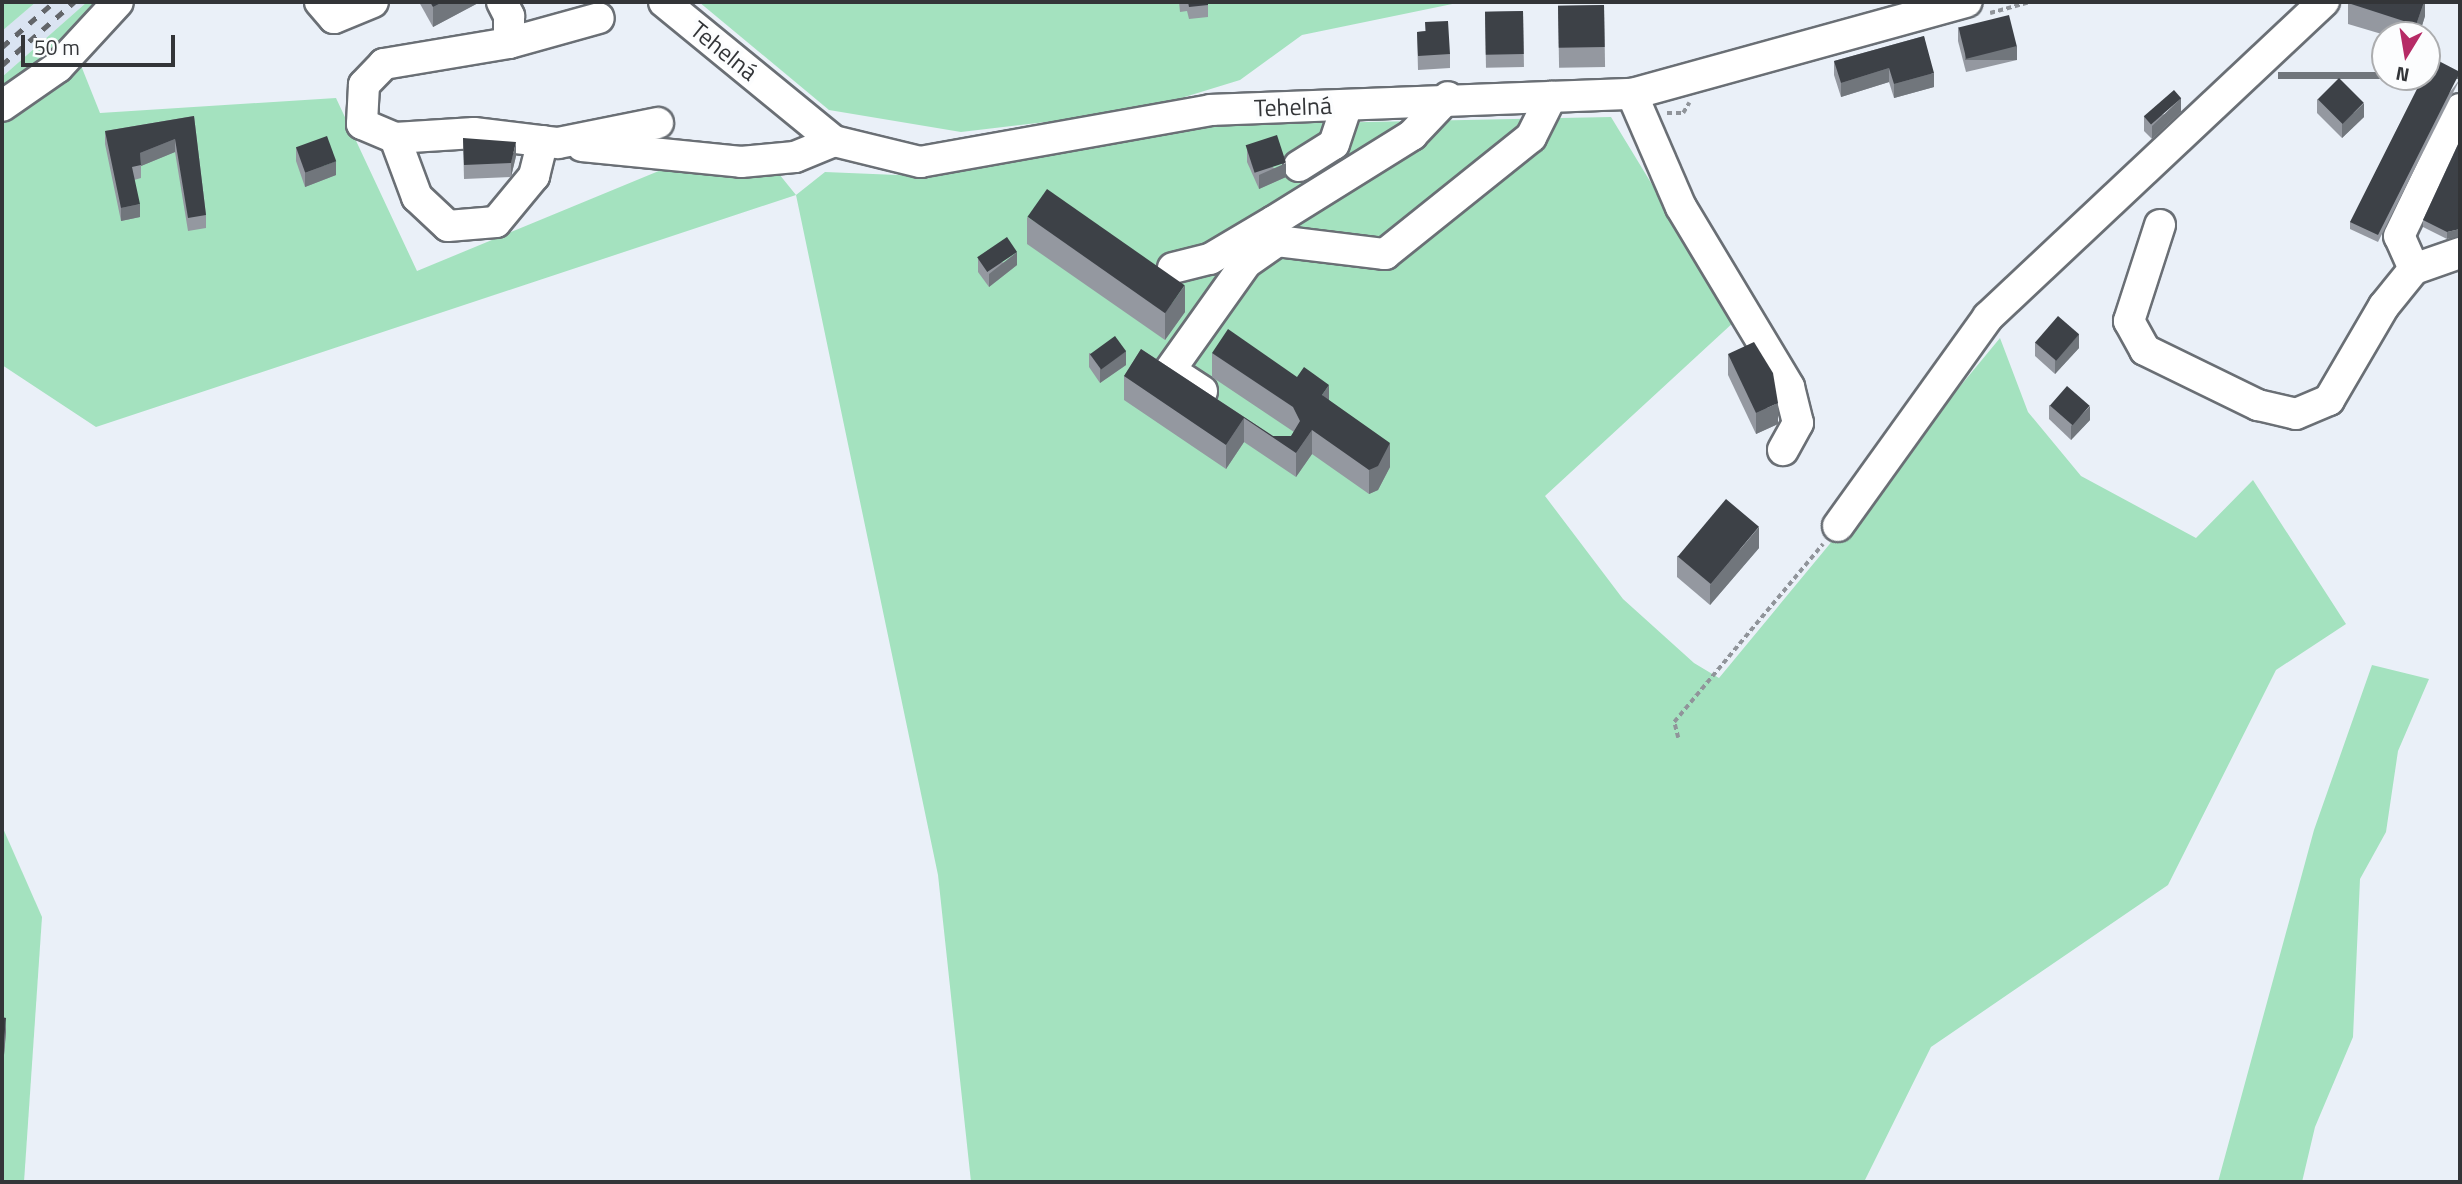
<!DOCTYPE html>
<meta charset="utf-8">
<style>
body{margin:0}
#map{position:relative;width:2462px;height:1184px;overflow:hidden;background:#eaf0f8;font-family:"Titillium Web",sans-serif}
div>[style]{position:absolute}
[style*='--x']{left:calc(var(--x)*1px);top:calc(var(--y)*1px);width:calc(var(--w)*1px);rotate:calc(var(--a)*1deg)}
.built>*{inset:0;background:#dae4f2}
.green>*{inset:0;background:#a4e2bf}
.path>*{height:3.5px;margin-top:-1.75px;transform-origin:0;background:repeating-linear-gradient(90deg,#90949a 0 5px,transparent 0 8.5px)}
.roads{filter:drop-shadow(2px 0 #6a6f75) drop-shadow(-2px 0 #6a6f75) drop-shadow(0 2px #6a6f75) drop-shadow(0 -2px #6a6f75)}
.minor>*{height:30px;margin:-15px;padding:0 15px;transform-origin:15px;border-radius:15px;background:#fff}
.rail>*{height:5px;margin-top:-2.5px;transform-origin:0;background:repeating-linear-gradient(90deg,#626569 0 9px,transparent 0 18px)}
.wall>*{inset:0;background:#9498a0;transform-origin:0 0}
.shaded-wall>*{inset:0;background:#71767c;transform-origin:0 0}
.building>*{inset:0;background:#3d4147;transform-origin:0 0}
span{translate:-50% -50%;white-space:nowrap;text-align:center;line-height:1.15;-webkit-text-stroke:7px #fcfdfe;paint-order:stroke}
.street-label{font-size:24px;color:#333538}
.frame{position:absolute;inset:0;border:4px solid #333538;pointer-events:none}
.north{position:absolute;left:2371px;top:21px;width:70px;height:70px;box-sizing:border-box;background:#fcfdfe;border:2px solid #acadaf;border-radius:50%;rotate:191deg;font-size:19px;font-weight:700;line-height:28px;text-align:center;color:#333538}
.north::after{content:'';display:block;margin:auto;width:24px;height:32px;background:#b62b66;clip-path:polygon(50% 0,100% 100%,50% 72%,0 100%)}
.scale{position:absolute;left:21px;top:35px;width:154px;height:32px;box-sizing:border-box;border:4px solid #333538;border-top:0;padding-left:9px;font-size:21px;line-height:24px;white-space:nowrap;color:#333538;-webkit-text-stroke:5px #fcfdfe;paint-order:stroke}
</style>
<div id="map">
<div class="built">
<i style="clip-path:polygon(36px 2px,87px 2px,2px 77px,2px 31px)"></i>
</div>
<div class="green">
<i style="clip-path:polygon(2px 2px,36px 2px,2px 31px)"></i>
<i style="clip-path:polygon(87px 2px,110px 2px,78px 58px,100px 113px,336px 98px,417px 271px,666px 168px,775px 169px,796px 195px,825px 172px,921px 176px,1222px 125px,1611px 117px,1735px 321px,1545px 496px,1623px 599px,1694px 663px,1719px 678px,2000px 338px,2028px 412px,2081px 476px,2196px 538px,2253px 480px,2346px 624px,2276px 670px,2168px 885px,1931px 1047px,1864px 1182px,971px 1182px,938px 875px,796px 195px,96px 427px,2px 365px,2px 77px)"></i>
<i style="clip-path:polygon(699px 2px,1462px 2px,1302px 35px,1240px 80px,1139px 111px,961px 132px,829px 110px)"></i>
<i style="clip-path:polygon(2372px 665px,2429px 679px,2398px 751px,2386px 832px,2360px 879px,2353px 1037px,2315px 1127px,2302px 1182px,2218px 1182px,2314px 830px)"></i>
<i style="clip-path:polygon(2px 826px,42px 917px,24px 1182px,2px 1182px)"></i>
</div>
<div class="path">
<i style="--x:1990;--y:13;--w:41;--a:-15.4"></i>
<i style="--x:1667;--y:113;--w:16;--a:0"></i>
<i style="--x:1683;--y:113;--w:12;--a:-59"></i>
<i style="--x:1678;--y:738;--w:16;--a:-104"></i>
<i style="--x:1674;--y:722;--w:232;--a:-50.1"></i>
</div>
<div class="roads">
<div class="minor">
<i style="--x:320;--y:2;--w:21;--a:49"></i>
<i style="--x:334;--y:18;--w:42;--a:-22.3"></i>
<i style="--x:502;--y:2;--w:16;--a:63"></i>
<i style="--x:509;--y:16;--w:27;--a:90"></i>
<i style="--x:509;--y:43;--w:127;--a:170.5"></i>
<i style="--x:384;--y:64;--w:29;--a:134"></i>
<i style="--x:364;--y:85;--w:39;--a:93"></i>
<i style="--x:362;--y:124;--w:36;--a:23"></i>
<i style="--x:395;--y:138;--w:79;--a:-3.6"></i>
<i style="--x:474;--y:133;--w:85;--a:6.8"></i>
<i style="--x:558;--y:143;--w:102;--a:-11.3"></i>
<i style="--x:664;--y:2;--w:220;--a:39.3"></i>
<i style="--x:834;--y:141;--w:89;--a:13.7"></i>
<i style="--x:920;--y:162;--w:296;--a:-10.1"></i>
<i style="--x:1211;--y:110;--w:421;--a:-2.2"></i>
<i style="--x:1632;--y:94;--w:347;--a:-15.4"></i>
<i style="--x:509;--y:43;--w:93;--a:-15.5"></i>
<i style="--x:1632;--y:94;--w:123;--a:66.6"></i>
<i style="--x:1681;--y:207;--w:210;--a:59"></i>
<i style="--x:1789;--y:387;--w:37;--a:76"></i>
<i style="--x:1798;--y:423;--w:31;--a:119"></i>
<i style="--x:2;--y:106;--w:68;--a:-34.9"></i>
<i style="--x:58;--y:67;--w:88;--a:-47.3"></i>
<i style="--x:395;--y:138;--w:63;--a:69.6"></i>
<i style="--x:417;--y:197;--w:42;--a:43.1"></i>
<i style="--x:448;--y:226;--w:48;--a:-4.8"></i>
<i style="--x:496;--y:222;--w:60;--a:-50.4"></i>
<i style="--x:534;--y:176;--w:36;--a:-76"></i>
<i style="--x:582;--y:146;--w:160;--a:5.7"></i>
<i style="--x:741;--y:162;--w:54;--a:-5.3"></i>
<i style="--x:795;--y:157;--w:42;--a:-22.3"></i>
<i style="--x:1299;--y:166;--w:41;--a:-32.2"></i>
<i style="--x:1334;--y:144;--w:41;--a:-71.6"></i>
<i style="--x:2160;--y:225;--w:101;--a:107.9"></i>
<i style="--x:2129;--y:321;--w:33;--a:61"></i>
<i style="--x:2145;--y:350;--w:126;--a:26"></i>
<i style="--x:2258;--y:405;--w:39;--a:13"></i>
<i style="--x:2296;--y:414;--w:36;--a:-23"></i>
<i style="--x:2329;--y:400;--w:109;--a:-59.7"></i>
<i style="--x:2384;--y:306;--w:48;--a:-51"></i>
<i style="--x:2414;--y:269;--w:49;--a:-19.2"></i>
<i style="--x:1173;--y:268;--w:38;--a:-14"></i>
<i style="--x:1210;--y:259;--w:74;--a:-30.7"></i>
<i style="--x:1274;--y:221;--w:163;--a:-31.9"></i>
<i style="--x:1412;--y:135;--w:52;--a:-46.5"></i>
<i style="--x:2414;--y:269;--w:36;--a:-114"></i>
<i style="--x:2399;--y:236;--w:141;--a:-64.3"></i>
<i style="--x:1202;--y:391;--w:38;--a:-147"></i>
<i style="--x:1170;--y:370;--w:131;--a:-54.6"></i>
<i style="--x:1246;--y:263;--w:38;--a:-35"></i>
<i style="--x:1277;--y:241;--w:109;--a:6.9"></i>
<i style="--x:1385;--y:254;--w:187;--a:-38.7"></i>
<i style="--x:1531;--y:137;--w:45;--a:-63.4"></i>
<i style="--x:1838;--y:526;--w:257;--a:-54.3"></i>
<i style="--x:1988;--y:317;--w:461;--a:-43.2"></i>
</div>
</div>
<div class="rail">
<i style="--x:2;--y:47;--w:69;--a:-40.9"></i>
<i style="--x:2;--y:65;--w:96;--a:-41.2"></i>
</div>
<div class="wall">
<i style="clip-path:polygon(419px 2px,480px 2px,433px 27px)"></i>
<i style="clip-path:polygon(1179px 2px,1208px 2px,1208px 17px,1189px 19px,1187px 11px,1180px 12px)"></i>
<i style="clip-path:polygon(2425px 2px,2425px 16px,2419px 35px,2385px 35px,2348px 24px,2348px 3px)"></i>
<i style="left:1604px;top:5px;width:62px;height:46px;rotate:89deg"></i>
<i style="left:1523px;top:11px;width:56px;height:38px;rotate:89deg"></i>
<i style="clip-path:polygon(1425px 22px,1450px 54px,1450px 68px,1418px 70px,1417px 32px,1425px 31px)"></i>
<i style="clip-path:polygon(1958px 27px,2017px 60px,1966px 72px,1958px 41px)"></i>
<i style="clip-path:polygon(1924px 36px,1934px 87px,1894px 98px,1889px 82px,1841px 97px,1834px 75px,1834px 61px)"></i>
<i style="clip-path:polygon(2460px 79px,2378px 242px,2350px 229px,2350px 222px)"></i>
<i style="clip-path:polygon(2317px 99px,2364px 117px,2342px 138px,2317px 113px)"></i>
<i style="clip-path:polygon(2181px 112px,2152px 139px,2144px 131px,2144px 117px)"></i>
<i style="clip-path:polygon(194px 116px,206px 215px,206px 228px,188px 231px,175px 152px,141px 166px,141px 178px,134px 180px,140px 217px,121px 221px,105px 144px,105px 131px)"></i>
<i style="clip-path:polygon(463px 138px,516px 156px,511px 177px,464px 179px)"></i>
<i style="clip-path:polygon(2460px 140px,2447px 239px,2423px 227px,2423px 220px)"></i>
<i style="clip-path:polygon(296px 147px,336px 175px,305px 187px,296px 161px)"></i>
<i style="clip-path:polygon(1247px 148px,1286px 177px,1259px 189px,1247px 162px)"></i>
<i style="clip-path:polygon(1027px 217px,1185px 312px,1165px 340px,1027px 244px)"></i>
<i style="clip-path:polygon(978px 258px,1017px 265px,989px 287px,978px 272px)"></i>
<i style="clip-path:polygon(2035px 342px,2079px 348px,2055px 374px,2035px 356px)"></i>
<i style="clip-path:polygon(1141px 349px,1273px 436px,1291px 436px,1294px 432px,1212px 377px,1212px 353px,1329px 400px,1390px 467px,1378px 490px,1369px 494px,1312px 454px,1296px 477px,1244px 442px,1226px 469px,1124px 400px,1124px 376px)"></i>
<i style="clip-path:polygon(1089px 353px,1126px 365px,1100px 383px,1089px 367px)"></i>
<i style="clip-path:polygon(1728px 354px,1778px 424px,1756px 434px,1728px 375px)"></i>
<i style="clip-path:polygon(2049px 405px,2090px 420px,2071px 440px,2049px 419px)"></i>
<i style="clip-path:polygon(1759px 548px,1710px 605px,1677px 577px,1677px 556px)"></i>
<i style="clip-path:polygon(2px 1017px,6px 1032px,4px 1055px,2px 1055px)"></i>
</div>
<div class="shaded-wall">
<i style="clip-path:polygon(443px 2px,480px 2px,433px 27px,433px 7px)"></i>
<i style="clip-path:polygon(2424px 2px,2425px 2px,2425px 16px,2419px 35px,2416px 35px,2416px 25px)"></i>
<i style="left:2017px;top:46px;width:14px;height:52px;rotate:90deg"></i>
<i style="clip-path:polygon(1889px 68px,1889px 82px,1841px 97px,1841px 83px)"></i>
<i style="left:2460px;top:72px;width:7px;height:182px;rotate:90deg"></i>
<i style="clip-path:polygon(1934px 73px,1934px 87px,1894px 98px,1894px 84px)"></i>
<i style="clip-path:polygon(2181px 98px,2181px 112px,2152px 139px,2152px 126px)"></i>
<i style="clip-path:polygon(2364px 103px,2364px 117px,2342px 138px,2342px 124px)"></i>
<i style="clip-path:polygon(175px 139px,175px 152px,141px 166px,140px 153px)"></i>
<i style="clip-path:polygon(516px 142px,516px 156px,511px 177px,511px 163px)"></i>
<i style="clip-path:polygon(336px 161px,336px 175px,305px 187px,305px 173px)"></i>
<i style="clip-path:polygon(1286px 163px,1286px 177px,1259px 189px,1259px 175px)"></i>
<i style="clip-path:polygon(140px 204px,140px 217px,121px 221px,121px 208px)"></i>
<i style="clip-path:polygon(2460px 229px,2460px 236px,2447px 239px,2447px 232px)"></i>
<i style="clip-path:polygon(1017px 252px,1017px 265px,989px 287px,989px 274px)"></i>
<i style="clip-path:polygon(1185px 285px,1185px 312px,1165px 340px,1165px 313px)"></i>
<i style="clip-path:polygon(2079px 334px,2079px 348px,2055px 374px,2055px 360px)"></i>
<i style="clip-path:polygon(1126px 351px,1126px 365px,1100px 383px,1100px 369px)"></i>
<i style="clip-path:polygon(1329px 385px,1329px 409px,1322px 395px)"></i>
<i style="clip-path:polygon(1778px 403px,1778px 424px,1756px 434px,1756px 413px)"></i>
<i style="clip-path:polygon(2090px 406px,2090px 420px,2071px 440px,2071px 426px)"></i>
<i style="clip-path:polygon(1244px 418px,1244px 442px,1226px 469px,1226px 445px)"></i>
<i style="clip-path:polygon(1312px 430px,1312px 454px,1296px 477px,1296px 453px)"></i>
<i style="clip-path:polygon(1390px 443px,1390px 467px,1378px 490px,1369px 494px,1369px 470px)"></i>
<i style="clip-path:polygon(1759px 527px,1759px 548px,1710px 605px,1710px 585px)"></i>
<i style="clip-path:polygon(6px 1018px,6px 1032px,4px 1055px,4px 1041px)"></i>
</div>
<div class="building">
<i style="clip-path:polygon(430px 2px,443px 2px,433px 7px)"></i>
<i style="clip-path:polygon(1188px 2px,1208px 2px,1208px 5px,1189px 7px)"></i>
<i style="clip-path:polygon(2349px 2px,2424px 2px,2416px 25px,2348px 3px)"></i>
<i style="left:1604px;top:5px;width:42px;height:46px;rotate:89deg"></i>
<i style="left:1523px;top:11px;width:43px;height:38px;rotate:89deg"></i>
<i style="left:2009px;top:15px;width:32px;height:52px;rotate:76deg"></i>
<i style="clip-path:polygon(1448px 21px,1450px 54px,1418px 56px,1417px 32px,1426px 31px,1425px 22px)"></i>
<i style="clip-path:polygon(1924px 36px,1934px 73px,1894px 84px,1889px 68px,1841px 83px,1834px 61px)"></i>
<i style="clip-path:polygon(2433px 58px,2460px 72px,2378px 235px,2350px 222px,2423px 77px,2427px 77px,2427px 70px)"></i>
<i style="left:2339px;top:78px;width:35px;height:30px;rotate:45deg"></i>
<i style="left:2174px;top:90px;width:11px;height:40px;rotate:49deg"></i>
<i style="clip-path:polygon(194px 116px,206px 215px,188px 218px,175px 139px,140px 153px,141px 165px,132px 167px,140px 204px,121px 208px,105px 131px)"></i>
<i style="left:1277px;top:135px;width:29px;height:33px;rotate:72deg"></i>
<i style="left:327px;top:136px;width:27px;height:33px;rotate:70deg"></i>
<i style="clip-path:polygon(463px 138px,516px 142px,511px 163px,464px 165px)"></i>
<i style="clip-path:polygon(2460px 140px,2460px 229px,2447px 232px,2423px 220px)"></i>
<i style="left:1047px;top:189px;width:168px;height:34px;rotate:35deg"></i>
<i style="left:1007px;top:237px;width:18px;height:36px;rotate:56deg"></i>
<i style="left:2058px;top:316px;width:28px;height:35px;rotate:41deg"></i>
<i style="clip-path:polygon(1228px 329px,1297px 377px,1304px 367px,1329px 385px,1322px 395px,1390px 443px,1378px 466px,1369px 470px,1312px 430px,1296px 453px,1244px 418px,1226px 445px,1124px 376px,1141px 349px,1273px 436px,1291px 436px,1300px 421px,1293px 407px,1212px 353px)"></i>
<i style="left:1115px;top:336px;width:19px;height:31px;rotate:54deg"></i>
<i style="clip-path:polygon(1754px 342px,1773px 373px,1778px 403px,1756px 413px,1728px 354px)"></i>
<i style="left:2067px;top:386px;width:30px;height:26px;rotate:41deg"></i>
<i style="left:1726px;top:499px;width:43px;height:75px;rotate:40deg"></i>
<i style="clip-path:polygon(2px 1017px,6px 1018px,4px 1041px,2px 1041px)"></i>
</div>
<div class="street-label">
<span style="left:724px;top:51px;rotate:39deg">Tehelná</span>
<span style="left:1293px;top:107px;rotate:-2deg">Tehelná</span>
</div>
<div class="frame"></div>
<div class="north">N</div>
<div class="scale">50 m</div>
</div>
